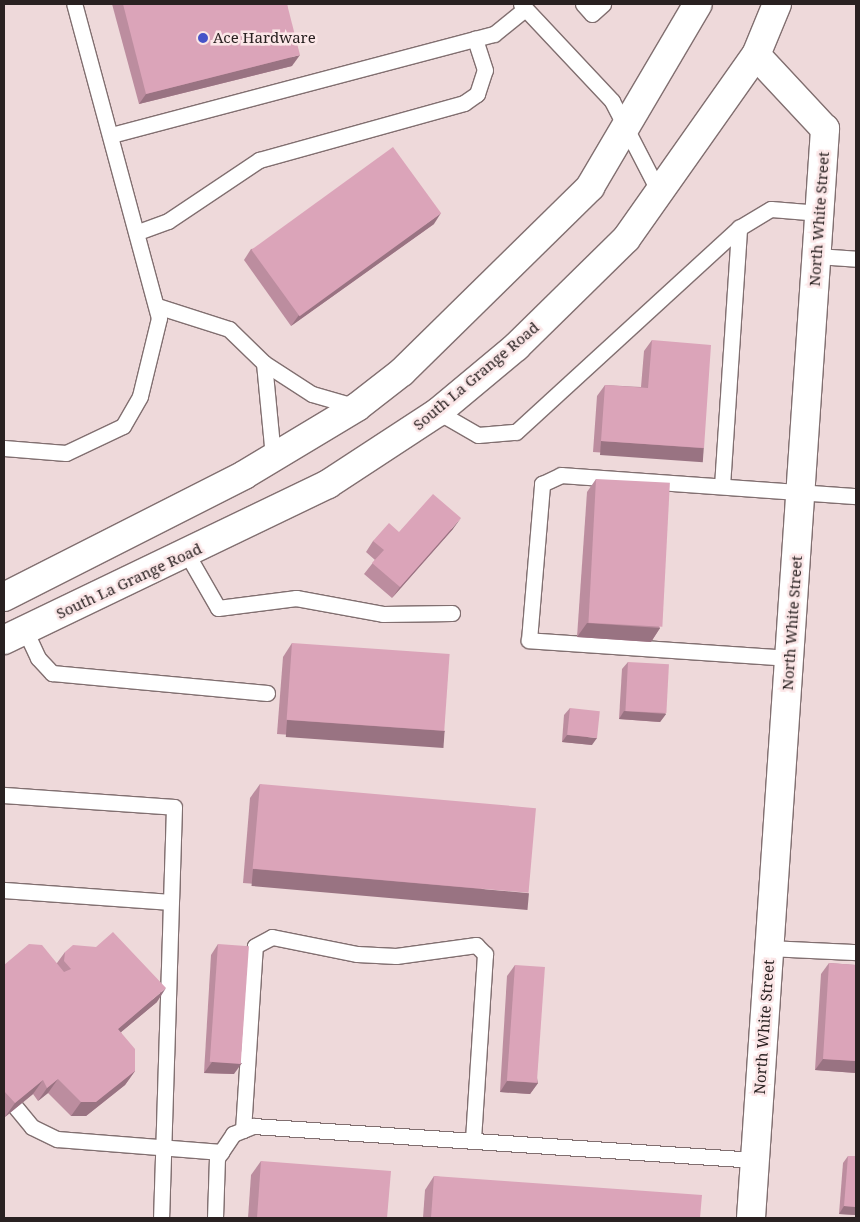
<!DOCTYPE html>
<style>
body{margin:0}
#map{position:relative;width:860px;height:1222px;overflow:hidden;background:#eed9da;font-family:"Noto Serif",serif}
div>[style]{position:absolute}
[style*='--x']{left:calc(var(--x)*1px);top:calc(var(--y)*1px);width:calc(var(--w)*1px);rotate:calc(var(--a)*1deg)}
.roads{filter:drop-shadow(1px 0 #816f70) drop-shadow(-1px 0 #816f70) drop-shadow(0 1px #816f70) drop-shadow(0 -1px #816f70)}
.service>*{height:15px;margin:-7.5px;padding:0 7.5px;transform-origin:7.5px;border-radius:7.5px;background:#fff}
.minor>*{height:28px;margin:-14px;padding:0 14px;transform-origin:14px;border-radius:14px;background:#fff}
.primary>*{height:28px;margin:-14px;padding:0 14px;transform-origin:14px;border-radius:14px;background:#fff}
.wall>*{inset:0;background:#bc8d9f}
.shaded-wall>*{inset:0;background:#997382;transform-origin:0 0}
.building>*{inset:0;background:#dba4b9;transform-origin:0 0}
.dots>*{width:14px;height:14px;translate:-50% -50%;box-sizing:border-box;border:2px solid #fbe6e7;border-radius:50%}
span{translate:-50% -50%;white-space:nowrap;text-align:center;line-height:1.15;-webkit-text-stroke:5px #fbe6e7;paint-order:stroke}
.poi-label{font-size:15px;color:#292121}
.left{translate:0 -50%;text-align:left}
.street-label{font-size:15px;color:#292121}
.frame{position:absolute;inset:0;border:5px solid #292121;pointer-events:none}
</style>
<div id="map">
<div class="roads">
<div class="service">
<i style="--x:521;--y:4;--w:133;--a:46.8"></i>
<i style="--x:612;--y:101;--w:100;--a:62.7"></i>
<i style="--x:583;--y:4;--w:13;--a:48"></i>
<i style="--x:592;--y:14;--w:15;--a:-42"></i>
<i style="--x:111;--y:135;--w:396;--a:-14.8"></i>
<i style="--x:494;--y:34;--w:40;--a:-39"></i>
<i style="--x:138;--y:232;--w:32;--a:-20"></i>
<i style="--x:168;--y:221;--w:110;--a:-33.8"></i>
<i style="--x:259;--y:160;--w:213;--a:-15.5"></i>
<i style="--x:464;--y:103;--w:16;--a:-35"></i>
<i style="--x:477;--y:94;--w:25;--a:-72"></i>
<i style="--x:485;--y:70;--w:33;--a:-108"></i>
<i style="--x:817;--y:256;--w:39;--a:4"></i>
<i style="--x:157;--y:306;--w:76;--a:17.7"></i>
<i style="--x:229;--y:329;--w:49;--a:44.2"></i>
<i style="--x:264;--y:363;--w:57;--a:32.9"></i>
<i style="--x:312;--y:394;--w:47;--a:16.1"></i>
<i style="--x:264;--y:363;--w:93;--a:84.5"></i>
<i style="--x:438;--y:412;--w:46;--a:29.9"></i>
<i style="--x:478;--y:435;--w:38;--a:-5"></i>
<i style="--x:516;--y:432;--w:302;--a:-42.5"></i>
<i style="--x:739;--y:228;--w:37;--a:-31"></i>
<i style="--x:771;--y:209;--w:49;--a:4.7"></i>
<i style="--x:4;--y:448;--w:62;--a:4.6"></i>
<i style="--x:66;--y:453;--w:63;--a:-25.3"></i>
<i style="--x:123;--y:426;--w:34;--a:-60"></i>
<i style="--x:140;--y:396;--w:80;--a:-76.3"></i>
<i style="--x:159;--y:318;--w:325;--a:-105.1"></i>
<i style="--x:722;--y:486;--w:259;--a:-86.2"></i>
<i style="--x:187;--y:554;--w:62;--a:60.1"></i>
<i style="--x:218;--y:608;--w:79;--a:-7.3"></i>
<i style="--x:296;--y:598;--w:88;--a:10.4"></i>
<i style="--x:383;--y:614;--w:69;--a:-0.8"></i>
<i style="--x:25;--y:630;--w:31;--a:65"></i>
<i style="--x:38;--y:658;--w:21;--a:47"></i>
<i style="--x:52;--y:673;--w:216;--a:5.3"></i>
<i style="--x:790;--y:658;--w:262;--a:-176.1"></i>
<i style="--x:529;--y:640;--w:157;--a:-85.2"></i>
<i style="--x:542;--y:484;--w:21;--a:-25"></i>
<i style="--x:561;--y:475;--w:296;--a:4.1"></i>
<i style="--x:4;--y:795;--w:170;--a:4"></i>
<i style="--x:174;--y:807;--w:411;--a:91.8"></i>
<i style="--x:4;--y:890;--w:167;--a:4.1"></i>
<i style="--x:770;--y:948;--w:86;--a:2.7"></i>
<i style="--x:4;--y:1093;--w:44;--a:50.5"></i>
<i style="--x:32;--y:1127;--w:28;--a:26"></i>
<i style="--x:57;--y:1139;--w:165;--a:4.5"></i>
<i style="--x:243;--y:1130;--w:184;--a:-86.3"></i>
<i style="--x:255;--y:946;--w:19;--a:-28"></i>
<i style="--x:272;--y:937;--w:87;--a:11.3"></i>
<i style="--x:357;--y:954;--w:39;--a:3"></i>
<i style="--x:396;--y:956;--w:81;--a:-7.8"></i>
<i style="--x:476;--y:945;--w:13;--a:45"></i>
<i style="--x:485;--y:954;--w:187;--a:93.7"></i>
<i style="--x:215;--y:1218;--w:60;--a:-88.1"></i>
<i style="--x:217;--y:1158;--w:29;--a:-56"></i>
<i style="--x:233;--y:1134;--w:22;--a:-22"></i>
<i style="--x:253;--y:1126;--w:503;--a:3.87"></i>
</div>
<div class="minor">
<i style="--x:751;--y:1218;--w:1092;--a:-86.11"></i>
<i style="--x:825;--y:129;--w:101;--a:-133"></i>
</div>
<div class="primary">
<i style="--x:4;--y:597;--w:269;--a:-26.9"></i>
<i style="--x:244;--y:475;--w:132;--a:-31"></i>
<i style="--x:357;--y:407;--w:57;--a:-37.9"></i>
<i style="--x:402;--y:372;--w:264;--a:-44.5"></i>
<i style="--x:590;--y:187;--w:212;--a:-59.5"></i>
<i style="--x:4;--y:640;--w:360;--a:-25.7"></i>
<i style="--x:328;--y:484;--w:131;--a:-33.2"></i>
<i style="--x:438;--y:412;--w:102;--a:-39.8"></i>
<i style="--x:516;--y:347;--w:154;--a:-44.5"></i>
<i style="--x:626;--y:239;--w:225;--a:-54.8"></i>
<i style="--x:756;--y:55;--w:55;--a:-67.6"></i>
</div>
</div>
<div class="wall">
<i style="clip-path:polygon(112px 4px,287px 4px,292px 66px,139px 104px)"></i>
<i style="clip-path:polygon(434px 224px,291px 326px,244px 260px,251px 249px)"></i>
<i style="clip-path:polygon(652px 340px,704px 448px,696px 459px,593px 452px,597px 396px,605px 385px,641px 387px,644px 351px)"></i>
<i style="clip-path:polygon(596px 479px,660px 628px,651px 642px,577px 637px,587px 492px)"></i>
<i style="clip-path:polygon(453px 529px,392px 598px,364px 574px,375px 560px,366px 552px,373px 541px,399px 532px)"></i>
<i style="clip-path:polygon(292px 643px,445px 731px,435px 745px,277px 734px,283px 657px)"></i>
<i style="clip-path:polygon(628px 662px,666px 714px,660px 722px,619px 719px,622px 669px)"></i>
<i style="clip-path:polygon(570px 708px,592px 745px,562px 742px,564px 715px)"></i>
<i style="clip-path:polygon(260px 784px,519px 906px,243px 883px,250px 798px)"></i>
<i style="clip-path:polygon(218px 944px,234px 1074px,204px 1073px,211px 955px)"></i>
<i style="clip-path:polygon(65px 952px,157px 1002px,121px 1032px,135px 1071px,125px 1085px,86px 1116px,71px 1116px,48px 1093px,38px 1101px,33px 1094px,5px 1117px,4px 1115px,4px 965px,57px 963px)"></i>
<i style="clip-path:polygon(829px 963px,856px 965px,856px 1073px,815px 1070px,821px 974px)"></i>
<i style="clip-path:polygon(515px 965px,538px 1083px,530px 1094px,500px 1092px,507px 976px)"></i>
<i style="clip-path:polygon(848px 1156px,856px 1215px,839px 1214px,843px 1163px)"></i>
<i style="clip-path:polygon(261px 1161px,387px 1218px,248px 1218px,251px 1175px)"></i>
<i style="clip-path:polygon(434px 1176px,700px 1218px,423px 1218px,425px 1190px)"></i>
</div>
<div class="shaded-wall">
<i style="clip-path:polygon(300px 55px,292px 66px,139px 104px,146px 94px)"></i>
<i style="clip-path:polygon(441px 213px,434px 224px,291px 326px,299px 315px)"></i>
<i style="left:601px;top:441px;width:103px;height:14px;rotate:4deg"></i>
<i style="clip-path:polygon(461px 518px,453px 529px,392px 598px,400px 587px)"></i>
<i style="clip-path:polygon(587px 623px,660px 628px,651px 642px,577px 637px)"></i>
<i style="clip-path:polygon(624px 711px,666px 714px,660px 722px,619px 719px)"></i>
<i style="left:287px;top:720px;width:158px;height:17px;rotate:4deg"></i>
<i style="clip-path:polygon(567px 735px,597px 738px,592px 745px,562px 742px)"></i>
<i style="left:253px;top:869px;width:277px;height:17px;rotate:5deg"></i>
<i style="clip-path:polygon(166px 988px,157px 1002px,108px 1043px,118px 1029px)"></i>
<i style="clip-path:polygon(823px 1059px,856px 1061px,856px 1073px,815px 1070px)"></i>
<i style="clip-path:polygon(212px 1062px,242px 1063px,234px 1074px,204px 1073px)"></i>
<i style="clip-path:polygon(135px 1071px,125px 1085px,86px 1116px,71px 1116px,81px 1102px)"></i>
<i style="clip-path:polygon(58px 1079px,48px 1093px,38px 1101px,47px 1088px)"></i>
<i style="clip-path:polygon(43px 1080px,33px 1094px,5px 1117px,15px 1103px)"></i>
<i style="clip-path:polygon(507px 1081px,538px 1083px,530px 1094px,500px 1092px)"></i>
<i style="clip-path:polygon(844px 1206px,856px 1207px,856px 1215px,839px 1214px)"></i>
</div>
<div class="building">
<i style="clip-path:polygon(123px 4px,287px 4px,300px 55px,146px 94px)"></i>
<i style="left:393px;top:147px;width:82px;height:175px;rotate:54deg"></i>
<i style="clip-path:polygon(652px 340px,711px 345px,704px 448px,601px 441px,605px 385px,648px 388px)"></i>
<i style="left:596px;top:479px;width:74px;height:144px;rotate:3deg"></i>
<i style="clip-path:polygon(433px 494px,461px 518px,400px 587px,372px 563px,384px 550px,373px 541px,389px 523px,399px 532px)"></i>
<i style="left:292px;top:643px;width:158px;height:77px;rotate:4deg"></i>
<i style="left:628px;top:662px;width:41px;height:49px;rotate:3deg"></i>
<i style="left:570px;top:708px;width:30px;height:27px;rotate:6deg"></i>
<i style="left:260px;top:784px;width:277px;height:85px;rotate:5deg"></i>
<i style="clip-path:polygon(113px 932px,166px 988px,118px 1029px,135px 1049px,135px 1071px,96px 1102px,81px 1102px,58px 1079px,47px 1088px,43px 1080px,15px 1103px,4px 1091px,4px 1018px,5px 1017px,4px 1016px,4px 965px,29px 944px,42px 945px,64px 972px,71px 969px,64px 961px,65px 952px,73px 945px,96px 947px)"></i>
<i style="left:218px;top:944px;width:31px;height:118px;rotate:4deg"></i>
<i style="clip-path:polygon(829px 963px,856px 965px,856px 1061px,823px 1059px)"></i>
<i style="left:515px;top:965px;width:30px;height:116px;rotate:4deg"></i>
<i style="clip-path:polygon(848px 1156px,856px 1156px,856px 1207px,844px 1206px)"></i>
<i style="clip-path:polygon(261px 1161px,391px 1171px,387px 1218px,257px 1218px)"></i>
<i style="clip-path:polygon(434px 1176px,702px 1195px,700px 1218px,431px 1218px)"></i>
</div>
<div class="dots">
<i style="left:203px;top:38px;background:#4653c8"></i>
</div>
<div class="poi-label">
<span class="left" style="left:213px;top:38px">Ace Hardware</span>
</div>
<div class="street-label">
<span style="left:819px;top:219px;rotate:-86deg">North White Street</span>
<span style="left:476px;top:376px;rotate:-40deg">South La Grange Road</span>
<span style="left:129px;top:581px;rotate:-25deg">South La Grange Road</span>
<span style="left:792px;top:623px;rotate:-86deg">North White Street</span>
<span style="left:764px;top:1027px;rotate:-86deg">North White Street</span>
</div>
<div class="frame"></div>
</div>
